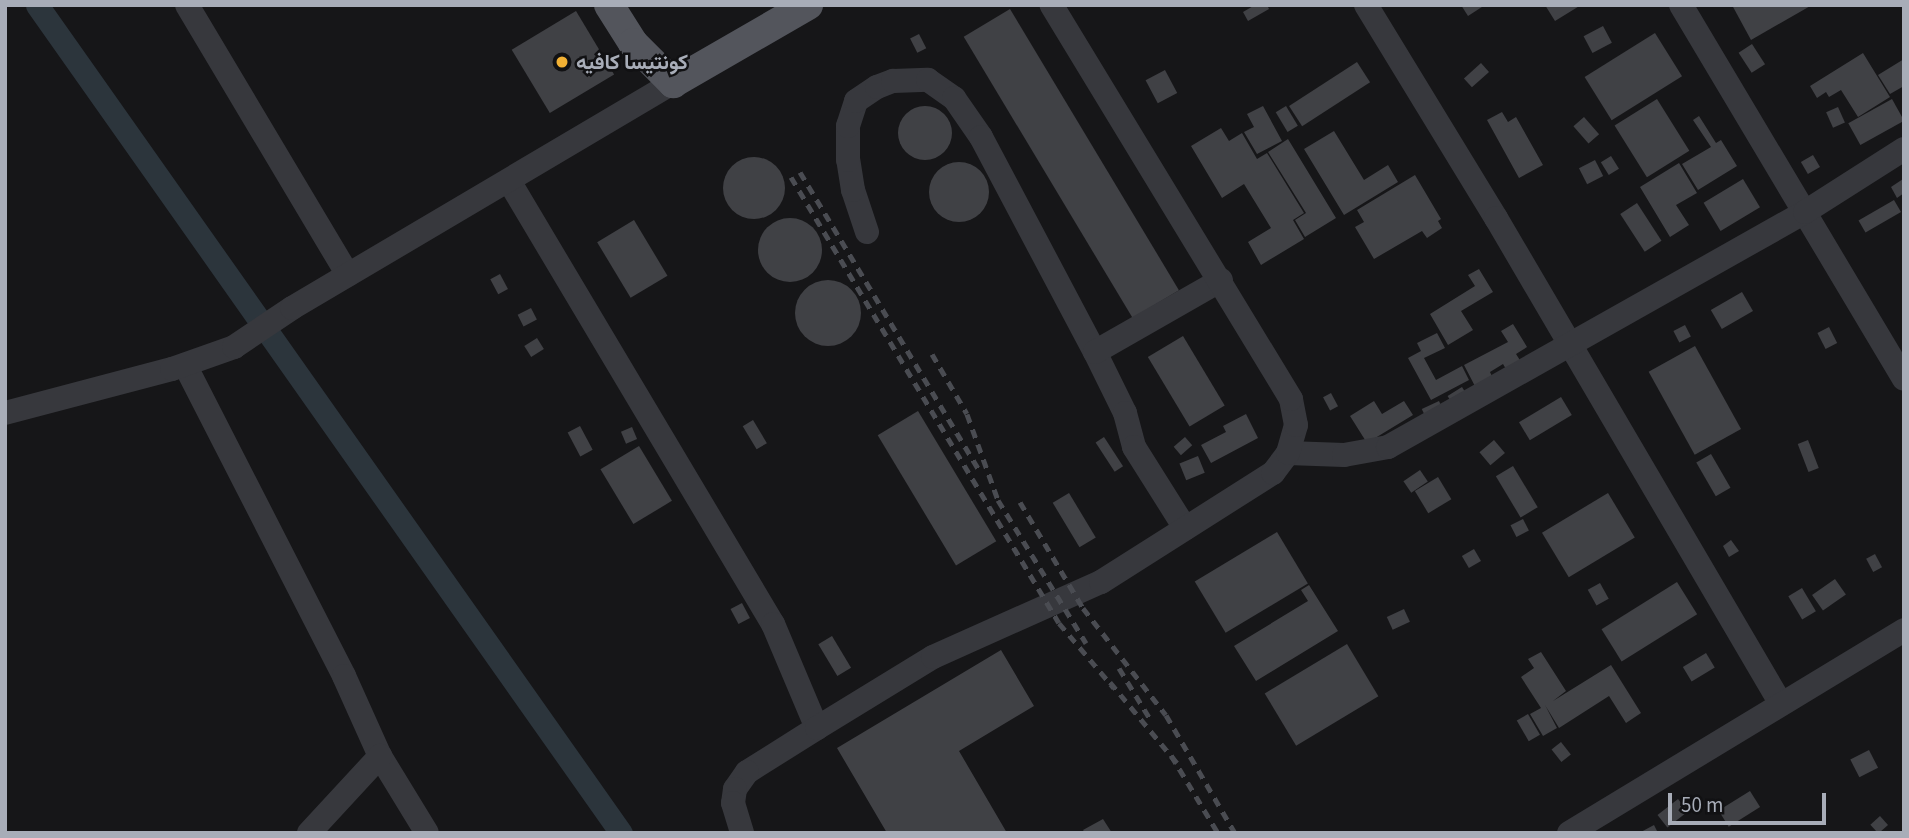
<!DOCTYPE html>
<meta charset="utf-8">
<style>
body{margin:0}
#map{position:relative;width:1909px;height:838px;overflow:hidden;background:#161618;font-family:"Source Sans 3",Vazirmatn,sans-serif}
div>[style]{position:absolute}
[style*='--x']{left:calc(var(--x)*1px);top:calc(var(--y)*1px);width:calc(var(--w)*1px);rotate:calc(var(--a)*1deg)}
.canal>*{height:23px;margin:-11.5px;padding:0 11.5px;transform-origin:11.5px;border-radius:11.5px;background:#2c353c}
.building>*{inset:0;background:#404145;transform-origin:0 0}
.round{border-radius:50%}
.minor>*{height:24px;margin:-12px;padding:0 12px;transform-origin:12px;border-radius:12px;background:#37383d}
.major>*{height:30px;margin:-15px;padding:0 15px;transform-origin:15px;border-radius:15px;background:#53555c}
.rail>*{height:5px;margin-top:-2.5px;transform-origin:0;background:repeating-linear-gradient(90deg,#4a4c52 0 9px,transparent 0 16px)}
.dots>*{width:19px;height:19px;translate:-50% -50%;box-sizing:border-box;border:4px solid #111113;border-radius:50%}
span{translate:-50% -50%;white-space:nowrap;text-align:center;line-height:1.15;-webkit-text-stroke:5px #111113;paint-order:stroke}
.poi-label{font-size:21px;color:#a8adb8;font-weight:700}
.left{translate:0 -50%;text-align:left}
.frame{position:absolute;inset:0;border:7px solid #a8adb8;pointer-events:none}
.scale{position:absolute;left:1668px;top:793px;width:158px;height:32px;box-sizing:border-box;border:4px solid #a8adb8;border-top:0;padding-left:9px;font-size:21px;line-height:24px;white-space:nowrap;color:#a8adb8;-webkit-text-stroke:5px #111113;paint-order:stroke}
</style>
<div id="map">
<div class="canal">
<i style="--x:37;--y:5;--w:1013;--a:54.8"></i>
</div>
<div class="building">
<i style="clip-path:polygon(1255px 5px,1267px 5px,1269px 9px,1248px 21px,1243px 12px)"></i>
<i style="clip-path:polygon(1461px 5px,1485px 5px,1468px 16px)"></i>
<i style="clip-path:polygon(1545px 5px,1581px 5px,1555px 21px)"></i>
<i style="clip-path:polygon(1732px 5px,1812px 5px,1751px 40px)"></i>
<i style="left:1010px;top:9px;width:328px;height:54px;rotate:59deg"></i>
<i style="left:576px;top:11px;width:74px;height:75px;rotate:59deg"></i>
<i style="left:1603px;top:26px;width:19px;height:22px;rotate:62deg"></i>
<i style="left:1655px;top:33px;width:51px;height:83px;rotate:58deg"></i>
<i style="left:919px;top:34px;width:16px;height:10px;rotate:63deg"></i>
<i style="left:1752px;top:44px;width:24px;height:16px;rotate:57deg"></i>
<i style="clip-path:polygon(1863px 53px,1890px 97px,1858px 117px,1841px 90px,1829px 97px,1826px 92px,1817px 98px,1810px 86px)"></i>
<i style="clip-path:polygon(1904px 59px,1904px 86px,1890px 94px,1878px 75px)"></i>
<i style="left:1357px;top:62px;width:24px;height:81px;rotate:57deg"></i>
<i style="left:1481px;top:63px;width:12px;height:23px;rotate:48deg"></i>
<i style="left:1165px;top:70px;width:26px;height:22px;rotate:62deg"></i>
<i style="left:1657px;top:99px;width:61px;height:50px;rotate:58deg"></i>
<i style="left:1892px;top:99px;width:25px;height:50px;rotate:61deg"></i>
<i style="clip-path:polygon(1263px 106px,1282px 141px,1257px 154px,1244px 132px,1254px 127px,1247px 114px)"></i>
<i style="left:1286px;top:106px;width:23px;height:12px;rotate:59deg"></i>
<i class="round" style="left:898px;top:106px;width:54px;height:54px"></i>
<i style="left:1838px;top:107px;width:17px;height:13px;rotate:66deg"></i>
<i style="clip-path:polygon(1502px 112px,1508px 122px,1516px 117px,1543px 165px,1519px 178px,1487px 120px)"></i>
<i style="clip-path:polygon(1699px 116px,1716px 143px,1721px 140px,1737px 166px,1698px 190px,1682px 164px,1711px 147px,1693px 120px)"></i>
<i style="left:1584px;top:117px;width:23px;height:14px;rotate:49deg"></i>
<i style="clip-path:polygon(1221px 128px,1229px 141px,1242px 133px,1257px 159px,1267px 153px,1304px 213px,1293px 220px,1304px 239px,1261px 265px,1248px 242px,1271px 228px,1244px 184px,1222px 198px,1191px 146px)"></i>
<i style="clip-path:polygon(1334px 131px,1364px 180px,1388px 165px,1398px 182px,1344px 215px,1304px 149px)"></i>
<i style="clip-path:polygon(1288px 139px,1336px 218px,1305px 237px,1295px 220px,1306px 213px,1268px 152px)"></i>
<i style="left:1813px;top:155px;width:14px;height:14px;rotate:60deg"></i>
<i style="left:1611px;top:156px;width:15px;height:12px;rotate:58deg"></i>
<i class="round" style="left:723px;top:157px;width:62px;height:62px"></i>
<i style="left:1595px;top:160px;width:18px;height:18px;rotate:63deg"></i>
<i class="round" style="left:929px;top:162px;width:60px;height:60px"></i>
<i style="clip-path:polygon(1679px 163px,1697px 193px,1676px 205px,1689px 225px,1670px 237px,1640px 187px)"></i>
<i style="clip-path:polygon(1415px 175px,1441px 219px,1438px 221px,1442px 228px,1427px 238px,1422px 231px,1374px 259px,1355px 227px,1364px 222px,1357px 210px)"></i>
<i style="left:1743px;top:179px;width:33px;height:46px;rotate:59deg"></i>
<i style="clip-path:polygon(1903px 179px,1904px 193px,1897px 198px,1891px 187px)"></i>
<i style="left:1894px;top:200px;width:14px;height:41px;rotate:60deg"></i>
<i style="left:1637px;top:203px;width:45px;height:20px;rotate:57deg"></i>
<i class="round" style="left:758px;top:218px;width:64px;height:64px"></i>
<i style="left:634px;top:220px;width:65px;height:43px;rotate:59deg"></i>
<i style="clip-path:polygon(1479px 269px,1493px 292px,1461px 311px,1473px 330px,1448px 345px,1430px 314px,1475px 286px,1468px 275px)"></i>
<i style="left:500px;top:274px;width:17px;height:11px;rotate:62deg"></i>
<i class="round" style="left:795px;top:280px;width:66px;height:66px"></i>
<i style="left:1742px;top:292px;width:22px;height:36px;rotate:60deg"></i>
<i style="left:531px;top:308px;width:13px;height:15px;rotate:63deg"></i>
<i style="clip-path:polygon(1513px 324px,1527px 347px,1516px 354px,1523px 365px,1509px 374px,1503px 364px,1490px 372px,1495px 383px,1478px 392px,1464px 365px,1508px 342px,1501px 331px)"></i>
<i style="left:1685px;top:325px;width:13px;height:13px;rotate:63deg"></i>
<i style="left:1829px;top:327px;width:18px;height:13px;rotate:63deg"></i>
<i style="clip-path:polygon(1437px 333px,1445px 348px,1424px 358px,1436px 380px,1462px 366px,1469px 380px,1431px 400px,1408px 358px,1421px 351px,1417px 343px)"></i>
<i style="left:1183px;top:336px;width:81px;height:41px;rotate:59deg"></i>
<i style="left:537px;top:338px;width:13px;height:15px;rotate:58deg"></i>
<i style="left:1695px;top:346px;width:95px;height:53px;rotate:61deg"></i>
<i style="left:1462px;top:387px;width:9px;height:17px;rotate:58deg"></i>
<i style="left:1331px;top:393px;width:15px;height:9px;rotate:62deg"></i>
<i style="left:1561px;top:397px;width:21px;height:49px;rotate:59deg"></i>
<i style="clip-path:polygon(1374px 401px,1382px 414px,1404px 401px,1413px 415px,1367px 443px,1350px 416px)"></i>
<i style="left:1439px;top:401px;width:14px;height:19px;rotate:65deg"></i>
<i style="left:918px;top:411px;width:152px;height:47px;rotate:59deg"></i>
<i style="clip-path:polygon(1246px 414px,1258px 438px,1211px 463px,1201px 445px,1226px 432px,1223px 426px)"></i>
<i style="left:753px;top:420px;width:27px;height:12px;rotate:59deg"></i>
<i style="left:580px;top:426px;width:27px;height:14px;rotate:62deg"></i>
<i style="left:632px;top:427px;width:13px;height:12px;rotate:67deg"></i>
<i style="left:1104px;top:437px;width:35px;height:10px;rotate:57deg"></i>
<i style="left:1185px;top:437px;width:11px;height:15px;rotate:49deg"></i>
<i style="left:1494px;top:440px;width:17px;height:19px;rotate:50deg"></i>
<i style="left:1808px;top:440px;width:30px;height:11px;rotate:69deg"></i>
<i style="left:639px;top:446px;width:64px;height:45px;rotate:59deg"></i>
<i style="left:1711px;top:454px;width:39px;height:17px;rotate:60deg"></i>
<i style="left:1198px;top:456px;width:18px;height:20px;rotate:68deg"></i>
<i style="left:1513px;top:466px;width:48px;height:20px;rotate:59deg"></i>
<i style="left:1420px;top:470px;width:14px;height:20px;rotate:56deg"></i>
<i style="left:1438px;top:477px;width:26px;height:27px;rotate:59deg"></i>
<i style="left:1069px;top:493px;width:52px;height:19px;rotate:59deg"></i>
<i style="left:1608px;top:493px;width:52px;height:77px;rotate:59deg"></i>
<i style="left:1523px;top:519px;width:13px;height:14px;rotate:63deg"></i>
<i style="left:1277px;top:532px;width:60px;height:96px;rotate:59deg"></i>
<i style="clip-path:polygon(1731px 540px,1739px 551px,1729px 557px,1723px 546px)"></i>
<i style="left:1474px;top:549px;width:14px;height:14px;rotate:60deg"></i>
<i style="left:1875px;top:554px;width:15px;height:10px;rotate:62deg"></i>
<i style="left:1835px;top:579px;width:19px;height:28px;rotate:55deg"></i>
<i style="left:1677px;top:582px;width:38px;height:89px;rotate:58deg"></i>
<i style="left:1600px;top:583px;width:18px;height:14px;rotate:61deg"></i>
<i style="clip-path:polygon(1309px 585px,1338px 631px,1256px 681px,1234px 646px,1308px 601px,1301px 590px)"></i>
<i style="left:1802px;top:588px;width:27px;height:16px;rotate:59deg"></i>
<i style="left:742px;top:603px;width:17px;height:13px;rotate:62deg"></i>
<i style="left:1404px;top:609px;width:14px;height:19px;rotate:65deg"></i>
<i style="left:832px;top:636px;width:37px;height:16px;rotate:59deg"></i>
<i style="left:1347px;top:644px;width:61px;height:96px;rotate:59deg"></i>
<i style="clip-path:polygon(1001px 650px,1034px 706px,959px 751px,1007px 833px,887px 833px,837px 748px)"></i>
<i style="clip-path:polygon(1541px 652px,1566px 691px,1553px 701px,1611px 665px,1641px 713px,1626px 723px,1609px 696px,1559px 728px,1545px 705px,1557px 728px,1543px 736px,1530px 714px,1541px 708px,1521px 677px,1534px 668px,1528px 659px)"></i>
<i style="left:1706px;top:653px;width:17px;height:27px;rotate:59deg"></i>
<i style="left:1528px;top:714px;width:24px;height:13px;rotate:60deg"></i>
<i style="left:1561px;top:742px;width:16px;height:12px;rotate:52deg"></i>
<i style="left:1869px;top:750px;width:20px;height:21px;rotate:63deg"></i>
<i style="left:1750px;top:791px;width:19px;height:37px;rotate:58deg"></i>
<i style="left:1678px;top:799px;width:16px;height:26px;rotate:52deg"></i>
<i style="left:1880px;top:816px;width:12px;height:13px;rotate:48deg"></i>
<i style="clip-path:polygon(1103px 819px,1112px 833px,1085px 833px,1083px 830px)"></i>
<i style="clip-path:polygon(1654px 825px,1658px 833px,1639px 833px)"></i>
</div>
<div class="minor">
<i style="--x:187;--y:5;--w:314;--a:59.2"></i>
<i style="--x:1366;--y:5;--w:250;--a:58.6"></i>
<i style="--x:1496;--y:218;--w:563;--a:59.61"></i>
<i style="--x:1681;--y:5;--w:435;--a:59.2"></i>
<i style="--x:509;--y:181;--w:516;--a:59.21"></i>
<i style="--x:773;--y:624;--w:113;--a:67.1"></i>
<i style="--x:817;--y:728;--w:83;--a:147.8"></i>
<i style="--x:747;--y:772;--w:21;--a:125"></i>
<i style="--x:735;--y:789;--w:14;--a:98"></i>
<i style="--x:733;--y:803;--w:31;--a:73"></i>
<i style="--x:867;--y:232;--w:44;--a:-108.4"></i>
<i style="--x:853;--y:190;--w:30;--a:-99"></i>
<i style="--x:848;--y:160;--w:34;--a:-90"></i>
<i style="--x:848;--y:126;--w:26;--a:-72"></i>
<i style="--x:856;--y:101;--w:25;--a:-34"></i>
<i style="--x:877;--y:87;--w:17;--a:-21"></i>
<i style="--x:893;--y:81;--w:35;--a:-2"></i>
<i style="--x:928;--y:80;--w:32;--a:35"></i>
<i style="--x:954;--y:98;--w:47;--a:55.3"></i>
<i style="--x:981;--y:137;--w:243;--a:62.1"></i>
<i style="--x:1095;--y:352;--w:68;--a:63.8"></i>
<i style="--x:1125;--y:413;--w:35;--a:75"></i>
<i style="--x:1134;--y:447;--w:96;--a:57.8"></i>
<i style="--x:1095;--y:352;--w:145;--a:-29.7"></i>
<i style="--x:185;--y:365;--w:349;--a:62.9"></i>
<i style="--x:344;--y:676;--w:88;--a:65.8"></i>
<i style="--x:380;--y:756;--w:90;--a:58.6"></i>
<i style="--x:5;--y:413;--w:173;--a:-14.8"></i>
<i style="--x:172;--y:369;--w:66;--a:-19.5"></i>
<i style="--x:234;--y:347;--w:70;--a:-33.9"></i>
<i style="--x:292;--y:308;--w:442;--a:-30.6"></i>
<i style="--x:1288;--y:453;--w:56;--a:2"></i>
<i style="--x:1344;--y:455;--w:45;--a:-10.3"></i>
<i style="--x:1388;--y:447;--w:479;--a:-29.4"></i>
<i style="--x:1805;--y:212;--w:117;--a:-32.5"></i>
<i style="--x:817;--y:728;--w:136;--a:-31.5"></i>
<i style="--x:933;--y:657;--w:184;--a:-24.1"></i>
<i style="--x:1101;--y:582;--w:204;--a:-32.4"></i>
<i style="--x:1273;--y:473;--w:25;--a:-53"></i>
<i style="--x:1288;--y:453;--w:29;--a:-74"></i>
<i style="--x:1296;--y:425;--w:26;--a:-101"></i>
<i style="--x:1291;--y:399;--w:461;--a:-121.3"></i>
<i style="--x:309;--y:833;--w:105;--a:-47.3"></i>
<i style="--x:1569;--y:833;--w:392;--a:-31.2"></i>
</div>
<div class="major">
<i style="--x:609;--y:5;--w:45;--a:57.7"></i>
<i style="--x:633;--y:43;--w:57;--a:45"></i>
<i style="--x:673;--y:83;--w:156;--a:-30"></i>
</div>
<div class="rail">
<i style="--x:800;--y:172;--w:349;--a:59"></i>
<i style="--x:791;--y:177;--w:520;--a:59"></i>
<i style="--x:1059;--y:623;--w:85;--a:49.8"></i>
<i style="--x:932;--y:354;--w:69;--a:59.7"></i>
<i style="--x:967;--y:414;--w:91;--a:70.2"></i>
<i style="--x:998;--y:500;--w:168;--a:58.4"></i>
<i style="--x:1020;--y:502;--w:123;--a:59.3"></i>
<i style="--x:1083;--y:608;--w:135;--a:52.2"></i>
<i style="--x:1166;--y:715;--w:137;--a:59.7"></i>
<i style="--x:1119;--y:668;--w:63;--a:58.6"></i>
<i style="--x:1110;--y:682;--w:105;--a:50.4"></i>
<i style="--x:1171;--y:755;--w:91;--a:58.9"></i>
</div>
<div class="dots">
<i style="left:562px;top:62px;background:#f2b134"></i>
</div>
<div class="poi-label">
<span class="left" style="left:576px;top:62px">كونتيسا كافيه</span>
</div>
<div class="frame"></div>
<div class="scale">50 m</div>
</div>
